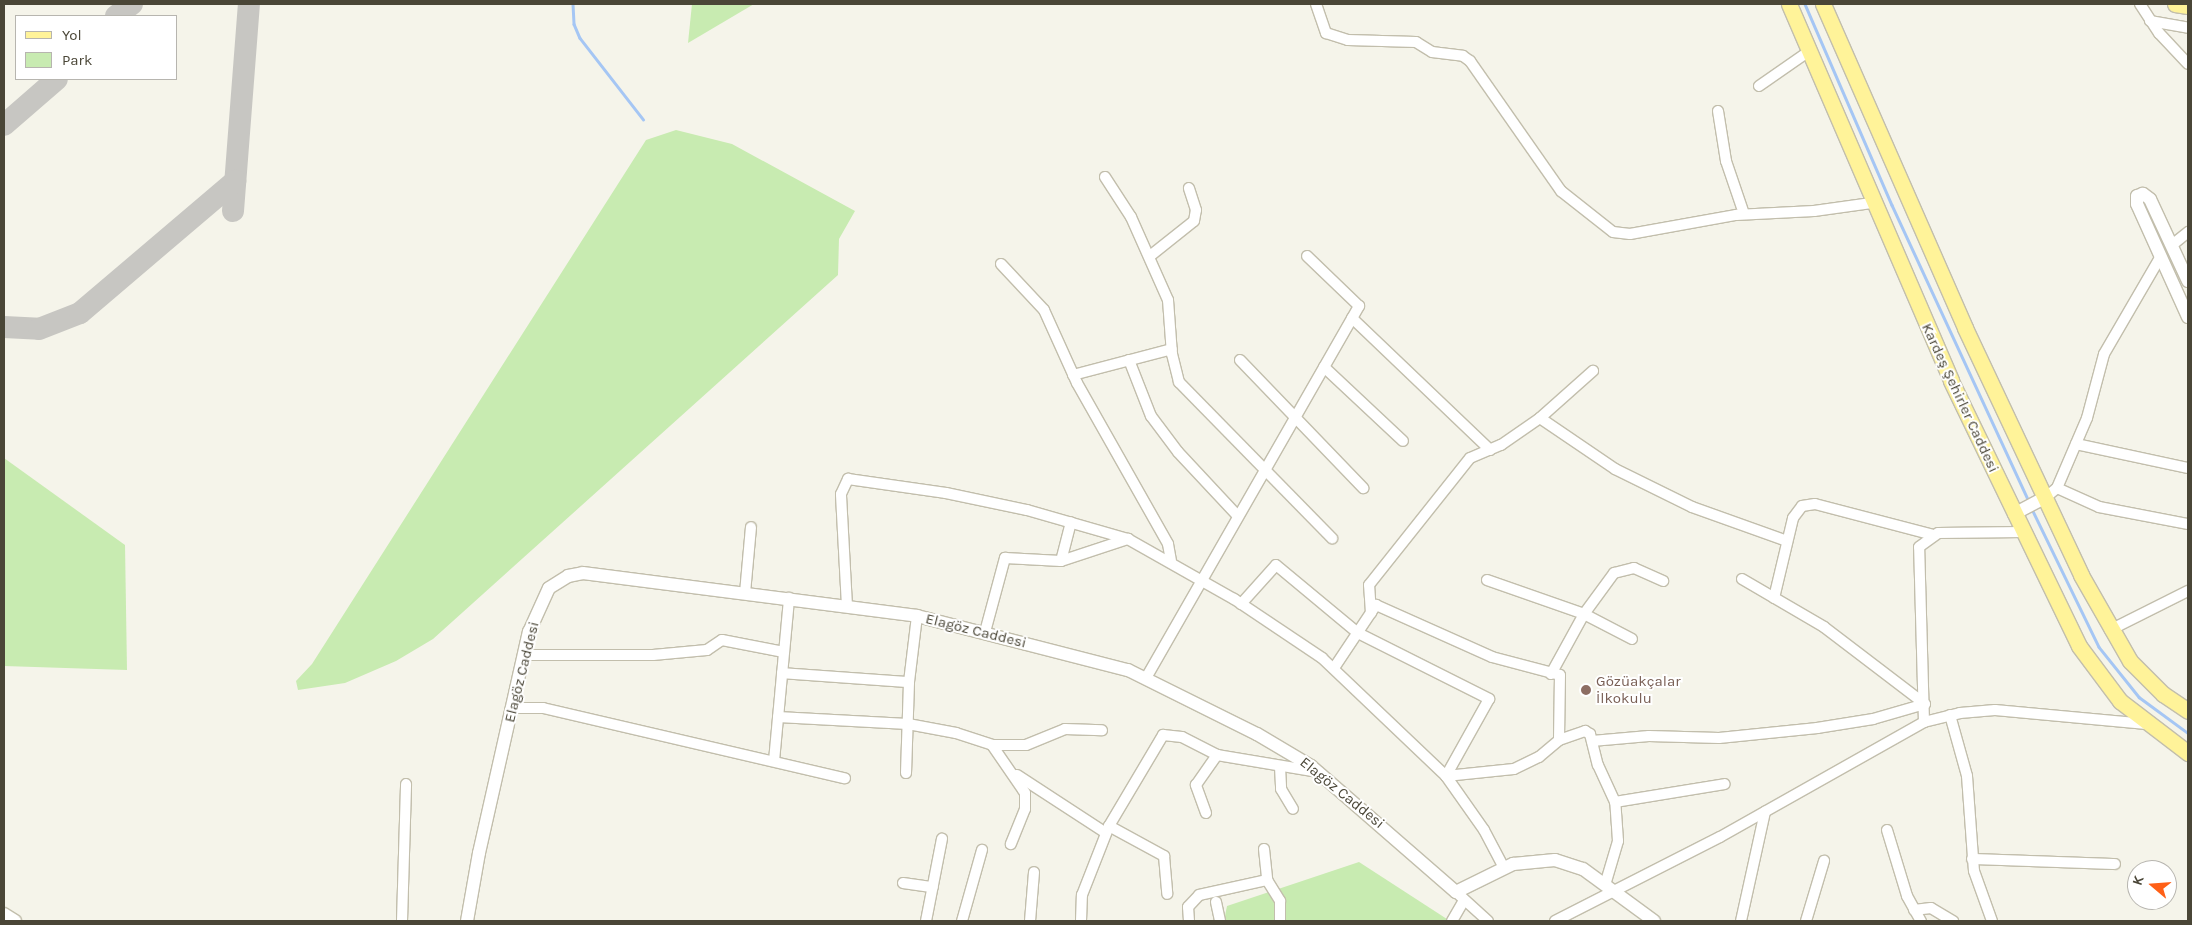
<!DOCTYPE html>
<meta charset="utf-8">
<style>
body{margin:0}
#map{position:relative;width:2192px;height:925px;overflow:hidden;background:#f5f4ea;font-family:Karla,sans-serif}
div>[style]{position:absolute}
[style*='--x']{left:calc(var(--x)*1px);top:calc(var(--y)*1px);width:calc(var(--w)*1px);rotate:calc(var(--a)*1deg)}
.green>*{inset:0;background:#c8ebb1}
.stream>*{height:2.5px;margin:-1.25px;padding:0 1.25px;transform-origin:1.25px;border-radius:1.25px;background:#a5c6f4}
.taxiway>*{height:22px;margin:-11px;padding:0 11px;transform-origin:11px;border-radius:11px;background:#c7c6c2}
.roads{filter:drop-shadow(1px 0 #c2beac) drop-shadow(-1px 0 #c2beac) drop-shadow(0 1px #c2beac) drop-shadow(0 -1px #c2beac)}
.minor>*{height:10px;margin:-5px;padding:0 5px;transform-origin:5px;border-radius:5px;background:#fff}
.tertiary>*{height:12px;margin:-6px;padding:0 6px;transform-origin:6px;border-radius:6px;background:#fff}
.primary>*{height:15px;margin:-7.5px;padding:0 7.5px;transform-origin:7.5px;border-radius:7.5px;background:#fff399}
.dots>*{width:14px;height:14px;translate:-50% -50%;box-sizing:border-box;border:2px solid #fff;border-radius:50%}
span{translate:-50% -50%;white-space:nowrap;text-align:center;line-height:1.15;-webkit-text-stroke:4px #fff;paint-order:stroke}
.street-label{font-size:15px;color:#4a4637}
.education-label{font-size:15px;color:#785e54}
.left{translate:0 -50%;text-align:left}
.frame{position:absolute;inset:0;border:5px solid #4a4637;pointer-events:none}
.legend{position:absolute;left:15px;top:15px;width:162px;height:65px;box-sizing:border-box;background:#fff;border:1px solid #b7b5af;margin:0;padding:6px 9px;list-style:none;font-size:15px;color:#4a4637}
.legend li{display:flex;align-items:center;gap:10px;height:25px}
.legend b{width:25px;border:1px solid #b7b5af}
.north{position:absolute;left:2127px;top:860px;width:50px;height:50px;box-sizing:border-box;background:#fff;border:1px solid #b7b5af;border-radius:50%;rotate:288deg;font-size:14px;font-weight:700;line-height:20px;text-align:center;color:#4a4637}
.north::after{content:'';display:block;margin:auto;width:18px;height:22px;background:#ff6017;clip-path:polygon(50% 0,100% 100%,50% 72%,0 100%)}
</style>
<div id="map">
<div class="green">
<i style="clip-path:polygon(692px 4px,754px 4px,688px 43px)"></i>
<i style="clip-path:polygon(676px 130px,732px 144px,855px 211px,839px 239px,838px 275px,433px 639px,396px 661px,345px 683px,298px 690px,296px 681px,312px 664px,646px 140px)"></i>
<i style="clip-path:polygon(4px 458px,125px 545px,127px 670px,4px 666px)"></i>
<i style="clip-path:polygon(1359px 862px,1450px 921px,1224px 921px,1227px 906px)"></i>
</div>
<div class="stream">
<i style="--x:573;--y:4;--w:20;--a:87"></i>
<i style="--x:574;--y:24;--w:15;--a:67"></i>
<i style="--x:580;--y:38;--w:103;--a:52.1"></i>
<i style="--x:1805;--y:4;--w:219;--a:66.6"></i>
<i style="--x:1892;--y:205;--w:327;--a:65.2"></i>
<i style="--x:2032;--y:509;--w:153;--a:64.1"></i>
<i style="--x:2099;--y:647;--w:64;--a:51.3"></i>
<i style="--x:2139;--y:697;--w:61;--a:36.3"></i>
</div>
<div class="taxiway">
<i style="--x:116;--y:16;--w:20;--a:-37"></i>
<i style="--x:4;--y:125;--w:70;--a:-41"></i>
<i style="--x:233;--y:211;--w:208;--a:-85.6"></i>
<i style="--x:4;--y:327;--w:35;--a:3"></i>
<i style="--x:39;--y:329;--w:44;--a:-21.3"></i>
<i style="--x:80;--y:313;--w:204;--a:-40.4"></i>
</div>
<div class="roads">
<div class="minor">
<i style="--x:1316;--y:4;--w:31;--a:71"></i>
<i style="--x:1326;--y:33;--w:23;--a:18"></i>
<i style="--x:1348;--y:40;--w:68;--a:1.7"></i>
<i style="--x:1416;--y:42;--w:19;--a:32"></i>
<i style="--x:1432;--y:52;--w:31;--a:7"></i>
<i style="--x:1463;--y:56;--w:9;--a:36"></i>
<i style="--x:1470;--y:61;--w:159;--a:55"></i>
<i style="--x:1561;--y:191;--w:66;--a:38.3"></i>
<i style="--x:1613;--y:232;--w:17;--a:7"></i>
<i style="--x:1630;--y:234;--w:108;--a:-10.2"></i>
<i style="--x:1736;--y:215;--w:78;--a:-2.9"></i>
<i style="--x:1814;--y:211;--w:58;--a:-8"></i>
<i style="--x:2140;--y:4;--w:35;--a:57"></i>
<i style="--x:2159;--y:33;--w:42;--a:46.9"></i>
<i style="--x:2150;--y:21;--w:39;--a:10"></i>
<i style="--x:1759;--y:86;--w:60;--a:-34.8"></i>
<i style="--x:1718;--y:111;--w:51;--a:80.9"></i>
<i style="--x:1726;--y:161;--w:56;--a:71.2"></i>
<i style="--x:1105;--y:177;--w:48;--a:57"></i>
<i style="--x:1131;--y:217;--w:91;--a:66"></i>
<i style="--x:1168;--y:300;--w:54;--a:85.8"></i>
<i style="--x:1172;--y:354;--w:29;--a:76"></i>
<i style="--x:1179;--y:382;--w:219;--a:45.6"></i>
<i style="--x:2172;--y:245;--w:21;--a:-39"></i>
<i style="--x:1150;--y:256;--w:56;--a:-38.5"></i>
<i style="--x:1194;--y:221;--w:11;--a:-80"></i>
<i style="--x:1196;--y:210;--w:23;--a:-108"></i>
<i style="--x:1001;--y:264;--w:63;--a:46.9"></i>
<i style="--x:1044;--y:310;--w:80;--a:65.7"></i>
<i style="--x:1077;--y:383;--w:185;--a:60.5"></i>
<i style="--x:1168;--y:544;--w:17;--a:80"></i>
<i style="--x:1352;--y:318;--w:191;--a:43.7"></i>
<i style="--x:1129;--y:360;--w:60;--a:68.6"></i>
<i style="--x:1151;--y:416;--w:45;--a:53.1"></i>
<i style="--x:1178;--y:452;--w:86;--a:46.9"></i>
<i style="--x:1240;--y:360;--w:178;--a:46.1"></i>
<i style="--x:1324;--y:367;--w:108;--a:43.1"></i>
<i style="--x:1073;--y:375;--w:102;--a:-14.7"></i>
<i style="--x:1540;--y:418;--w:91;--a:34.2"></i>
<i style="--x:1615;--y:469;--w:86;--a:26.3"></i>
<i style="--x:1692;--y:507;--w:101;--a:19.7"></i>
<i style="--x:2076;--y:444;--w:115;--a:12.1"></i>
<i style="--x:2057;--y:488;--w:46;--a:24.3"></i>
<i style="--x:2099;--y:507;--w:91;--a:10.8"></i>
<i style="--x:2046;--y:497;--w:14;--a:-39"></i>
<i style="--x:2057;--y:488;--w:76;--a:-66.8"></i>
<i style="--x:2087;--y:418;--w:66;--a:-75.1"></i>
<i style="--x:2104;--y:354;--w:113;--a:-59.8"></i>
<i style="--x:1061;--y:561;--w:40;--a:-75.6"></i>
<i style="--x:1742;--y:579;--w:95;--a:30.3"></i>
<i style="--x:1824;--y:627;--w:127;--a:37.3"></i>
<i style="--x:1487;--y:580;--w:103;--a:19.3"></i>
<i style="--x:1584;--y:614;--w:54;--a:27.5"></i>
<i style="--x:745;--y:593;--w:66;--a:-84.8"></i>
<i style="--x:1774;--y:598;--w:82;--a:-76.6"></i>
<i style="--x:1793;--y:518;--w:15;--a:-53"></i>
<i style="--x:1802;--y:506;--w:13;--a:-9"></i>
<i style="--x:1815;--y:504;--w:122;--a:14.7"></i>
<i style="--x:1241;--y:604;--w:52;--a:-48.1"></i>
<i style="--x:1276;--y:565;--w:107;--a:39.7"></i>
<i style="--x:1358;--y:633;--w:147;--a:26.7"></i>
<i style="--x:1489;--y:699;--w:88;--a:119.2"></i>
<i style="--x:847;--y:606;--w:112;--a:-93.1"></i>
<i style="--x:841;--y:494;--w:17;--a:-65"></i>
<i style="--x:848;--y:479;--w:99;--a:8.1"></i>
<i style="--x:946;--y:493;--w:83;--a:11.9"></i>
<i style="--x:1027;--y:510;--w:105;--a:16"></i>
<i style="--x:1128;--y:539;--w:122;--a:29.5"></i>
<i style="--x:1234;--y:599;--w:106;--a:33.8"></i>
<i style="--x:1322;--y:658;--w:171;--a:43.6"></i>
<i style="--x:1446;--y:776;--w:66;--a:54.9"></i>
<i style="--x:1484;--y:830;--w:43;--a:62.2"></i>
<i style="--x:1371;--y:613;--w:28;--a:-94"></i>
<i style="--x:1369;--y:585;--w:162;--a:-51.5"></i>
<i style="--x:1470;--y:458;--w:34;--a:-23"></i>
<i style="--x:1501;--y:445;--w:47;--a:-34.7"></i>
<i style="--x:1540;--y:418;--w:71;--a:-41.6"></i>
<i style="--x:2110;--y:630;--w:87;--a:-26.6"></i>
<i style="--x:985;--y:632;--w:77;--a:-74.9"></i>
<i style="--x:1005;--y:558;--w:56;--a:3.1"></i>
<i style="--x:1061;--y:561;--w:71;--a:-18.2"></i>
<i style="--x:524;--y:655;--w:129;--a:0"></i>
<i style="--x:653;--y:655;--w:54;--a:-5.3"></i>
<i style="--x:707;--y:650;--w:18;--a:-34"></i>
<i style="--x:722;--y:640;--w:63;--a:11"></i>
<i style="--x:1334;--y:668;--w:76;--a:-56.3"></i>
<i style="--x:1376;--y:605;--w:127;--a:24.1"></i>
<i style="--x:1492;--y:657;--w:70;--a:14.8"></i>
<i style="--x:1560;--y:675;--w:65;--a:90.9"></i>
<i style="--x:782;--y:673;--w:127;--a:4.1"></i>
<i style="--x:1551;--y:674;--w:68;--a:-61.2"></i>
<i style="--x:1584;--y:614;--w:51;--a:-53.8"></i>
<i style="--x:1614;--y:573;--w:21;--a:-14"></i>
<i style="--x:1634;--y:568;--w:32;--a:24"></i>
<i style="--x:1146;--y:678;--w:429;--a:-60.2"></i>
<i style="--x:1359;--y:306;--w:72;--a:-136.1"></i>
<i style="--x:512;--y:708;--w:31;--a:0"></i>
<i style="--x:543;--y:708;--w:310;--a:13.1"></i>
<i style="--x:1950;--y:715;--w:63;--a:74.4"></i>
<i style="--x:1967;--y:776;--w:95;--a:85.8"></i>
<i style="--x:1974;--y:871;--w:53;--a:70.2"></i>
<i style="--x:778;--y:717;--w:130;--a:3.1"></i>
<i style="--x:908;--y:724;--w:49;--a:10.6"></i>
<i style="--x:956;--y:733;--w:38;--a:18"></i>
<i style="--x:992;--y:745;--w:58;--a:55.5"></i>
<i style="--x:1025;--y:793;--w:16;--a:90"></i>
<i style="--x:1025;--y:809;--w:38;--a:112"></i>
<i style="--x:1924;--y:722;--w:175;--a:-91.6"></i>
<i style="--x:1919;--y:547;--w:24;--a:-36"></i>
<i style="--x:1938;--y:533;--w:85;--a:-0.7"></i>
<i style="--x:1592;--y:741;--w:57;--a:-5"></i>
<i style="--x:1649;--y:736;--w:70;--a:1.6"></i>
<i style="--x:1719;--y:738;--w:99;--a:-5.8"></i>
<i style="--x:1817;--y:728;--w:57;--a:-9.1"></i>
<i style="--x:1873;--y:719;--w:54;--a:-16.1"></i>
<i style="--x:992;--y:745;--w:34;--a:0"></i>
<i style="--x:1026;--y:745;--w:42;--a:-22.3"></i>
<i style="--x:1065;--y:729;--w:37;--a:2"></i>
<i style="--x:774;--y:761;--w:164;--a:-84.7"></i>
<i style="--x:1280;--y:767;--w:22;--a:87"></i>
<i style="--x:1281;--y:789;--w:23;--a:59"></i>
<i style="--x:906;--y:773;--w:91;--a:-88.1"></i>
<i style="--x:909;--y:682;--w:66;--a:-83.1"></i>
<i style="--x:1017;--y:775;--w:106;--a:33.1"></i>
<i style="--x:1446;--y:776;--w:68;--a:-5.9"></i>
<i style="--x:1514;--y:769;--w:28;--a:-26"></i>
<i style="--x:1539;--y:757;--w:26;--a:-40"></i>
<i style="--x:1559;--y:740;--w:28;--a:-19"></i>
<i style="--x:1585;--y:731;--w:6;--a:31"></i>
<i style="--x:1590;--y:734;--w:32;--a:76"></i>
<i style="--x:1598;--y:765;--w:41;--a:65.3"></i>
<i style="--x:1615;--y:802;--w:111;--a:-9.3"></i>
<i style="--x:1206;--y:813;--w:30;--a:-110"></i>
<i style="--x:1196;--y:785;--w:37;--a:-55"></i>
<i style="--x:1109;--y:826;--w:63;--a:28.6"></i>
<i style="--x:1164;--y:856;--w:38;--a:85"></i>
<i style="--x:1887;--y:830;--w:69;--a:73.1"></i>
<i style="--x:1907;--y:896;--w:29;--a:61"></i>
<i style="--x:1264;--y:849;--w:31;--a:84"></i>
<i style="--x:1267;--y:880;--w:25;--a:58"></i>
<i style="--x:1280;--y:901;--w:20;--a:90"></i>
<i style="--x:1972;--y:859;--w:143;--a:2"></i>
<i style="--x:903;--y:883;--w:30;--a:8"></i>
<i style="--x:1605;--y:885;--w:46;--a:-73.5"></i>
<i style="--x:1618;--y:841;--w:39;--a:-94"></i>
<i style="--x:1456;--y:892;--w:43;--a:42.2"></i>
<i style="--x:1216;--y:902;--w:19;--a:78"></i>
<i style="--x:1914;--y:910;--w:17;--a:-7"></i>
<i style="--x:1931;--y:908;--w:26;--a:31"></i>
<i style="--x:402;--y:921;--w:137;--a:-88.3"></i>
<i style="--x:926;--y:921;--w:84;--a:-79"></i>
<i style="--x:962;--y:921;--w:74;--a:-74.3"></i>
<i style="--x:1030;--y:921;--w:49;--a:-85.3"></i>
<i style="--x:1081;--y:921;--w:26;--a:-88"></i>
<i style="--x:1082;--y:895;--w:74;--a:-68.6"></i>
<i style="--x:1109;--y:826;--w:106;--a:-59.3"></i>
<i style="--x:1163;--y:735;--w:19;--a:6"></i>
<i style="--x:1182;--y:737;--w:39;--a:27"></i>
<i style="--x:1217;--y:755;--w:103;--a:9.5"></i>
<i style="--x:1189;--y:921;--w:14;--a:-94"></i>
<i style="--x:1188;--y:907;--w:16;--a:-47"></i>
<i style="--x:1199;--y:895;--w:70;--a:-12.4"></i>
<i style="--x:1452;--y:921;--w:24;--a:-60"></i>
<i style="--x:1555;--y:921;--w:185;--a:-27"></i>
<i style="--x:1720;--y:837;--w:234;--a:-29.4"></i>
<i style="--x:1924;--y:722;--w:37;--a:-14"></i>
<i style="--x:1960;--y:713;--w:35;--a:-5"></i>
<i style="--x:1995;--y:710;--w:152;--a:5.3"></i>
<i style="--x:1741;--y:921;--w:112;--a:-77.6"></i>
<i style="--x:1806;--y:921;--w:63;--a:-73.3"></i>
</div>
<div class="tertiary">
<i style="--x:2188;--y:281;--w:90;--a:-114.9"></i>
<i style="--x:2150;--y:199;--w:9;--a:-144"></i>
<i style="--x:2143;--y:194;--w:6;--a:162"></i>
<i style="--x:2137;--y:196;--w:8;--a:90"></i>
<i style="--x:2137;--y:204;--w:124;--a:65.7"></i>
<i style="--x:2014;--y:514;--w:36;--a:-28"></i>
<i style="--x:4;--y:914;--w:13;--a:32"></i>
<i style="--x:467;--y:921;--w:69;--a:-80"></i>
<i style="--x:479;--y:853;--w:227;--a:-77.3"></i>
<i style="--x:529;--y:632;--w:48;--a:-65.6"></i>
<i style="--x:549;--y:588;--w:22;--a:-32"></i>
<i style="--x:568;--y:576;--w:15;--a:-11"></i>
<i style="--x:583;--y:573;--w:337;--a:7.3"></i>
<i style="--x:917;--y:616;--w:218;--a:14.4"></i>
<i style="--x:1128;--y:670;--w:144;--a:26.4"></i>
<i style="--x:1257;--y:734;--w:63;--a:30.7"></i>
<i style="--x:1311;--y:766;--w:192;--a:41"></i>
<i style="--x:1456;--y:892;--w:64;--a:-26.2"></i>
<i style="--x:1513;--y:864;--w:42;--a:-5.4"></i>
<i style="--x:1555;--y:860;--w:29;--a:18"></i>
<i style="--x:1583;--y:869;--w:88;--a:36.2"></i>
</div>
<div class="primary">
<i style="--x:1789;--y:4;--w:410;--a:66.7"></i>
<i style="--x:1951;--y:381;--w:294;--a:64.2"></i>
<i style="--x:2079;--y:646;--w:69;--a:53.3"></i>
<i style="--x:2120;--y:701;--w:86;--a:37.4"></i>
<i style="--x:1823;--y:4;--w:354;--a:66.3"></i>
<i style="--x:1965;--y:328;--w:273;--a:64.8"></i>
<i style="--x:2081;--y:575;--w:99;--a:60.3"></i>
<i style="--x:2130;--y:661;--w:47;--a:45"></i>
<i style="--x:2163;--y:694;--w:30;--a:34"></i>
<i style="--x:2175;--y:4;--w:13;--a:9"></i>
</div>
</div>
<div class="dots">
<i style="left:1586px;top:690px;background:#8d6e63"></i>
</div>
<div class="street-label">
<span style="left:1960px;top:398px;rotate:65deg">Kardeş Şehirler Caddesi</span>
<span style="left:976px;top:631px;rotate:14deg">Elagöz Caddesi</span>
<span style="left:522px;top:672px;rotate:-76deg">Elagöz Caddesi</span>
<span style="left:1342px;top:793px;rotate:39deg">Elagöz Caddesi</span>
</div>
<div class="education-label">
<span class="left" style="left:1596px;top:690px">Gözüakçalar<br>İlkokulu</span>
</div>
<div class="frame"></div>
<ul class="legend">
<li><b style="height:6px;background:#fff399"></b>Yol</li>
<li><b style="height:14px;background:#c8ebb1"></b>Park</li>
</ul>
<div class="north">K</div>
</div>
